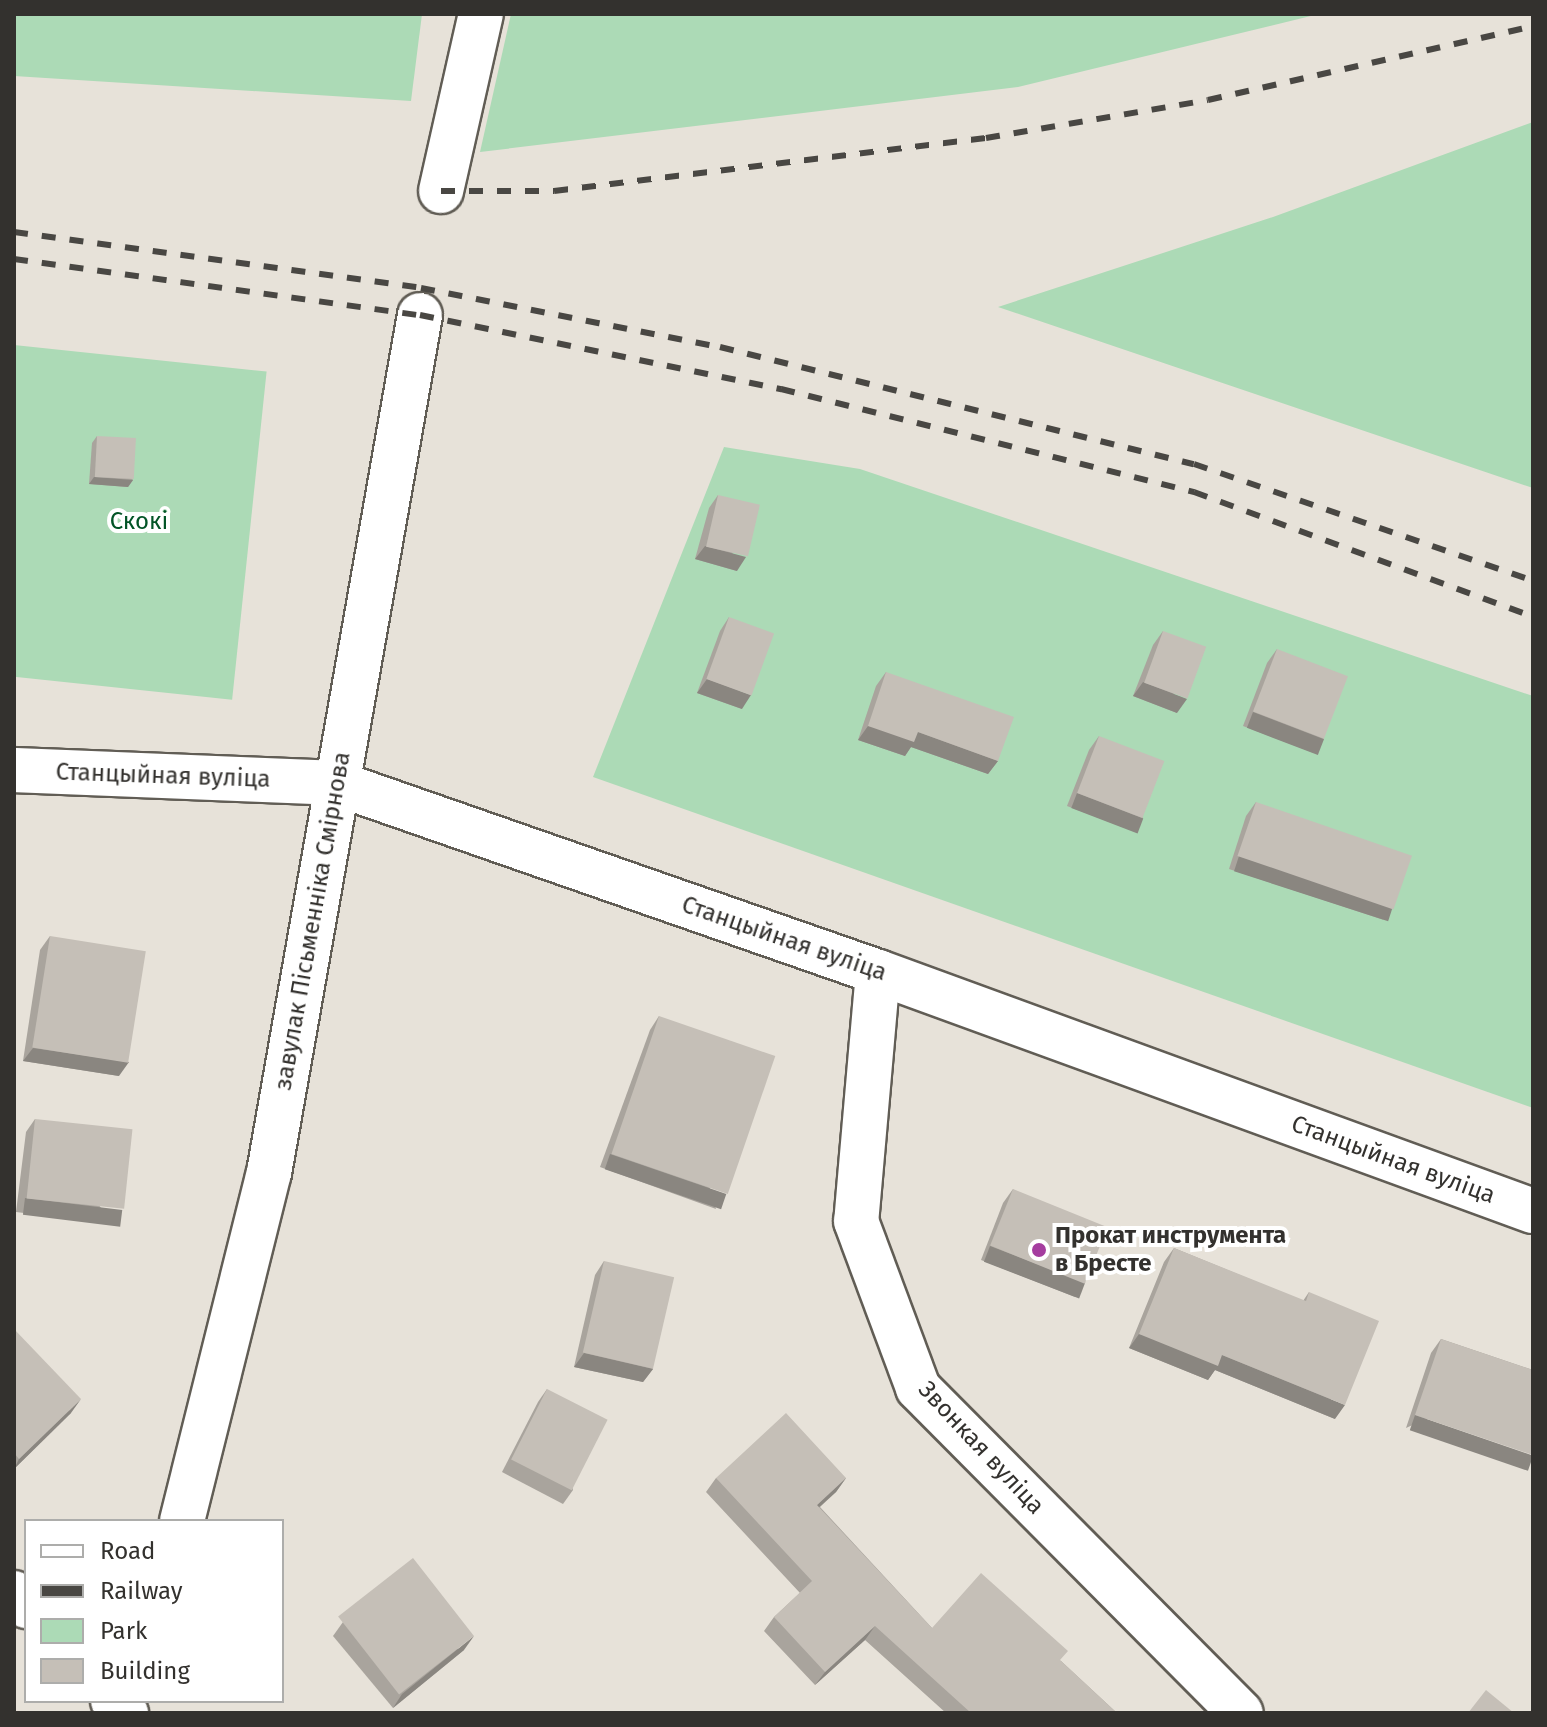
<!DOCTYPE html>
<meta charset="utf-8">
<style>
body{margin:0}
#map{position:relative;width:1547px;height:1727px;overflow:hidden;background:#e7e2d9;font-family:"Fira Sans",sans-serif}
div>[style]{position:absolute}
[style*='--x']{left:calc(var(--x)*1px);top:calc(var(--y)*1px);width:calc(var(--w)*1px);rotate:calc(var(--a)*1deg)}
.green>*{inset:0;background:#acdab6;transform-origin:0 0}
.roads{filter:drop-shadow(2px 0 #615d55) drop-shadow(-2px 0 #615d55) drop-shadow(0 2px #615d55) drop-shadow(0 -2px #615d55)}
.street>*{height:44px;margin:-22px;padding:0 22px;transform-origin:22px;border-radius:22px;background:#fff}
.rail>*{height:6px;margin-top:-3px;transform-origin:0;background:repeating-linear-gradient(90deg,#494743 0 14px,transparent 0 28px)}
.wall>*{inset:0;background:#a9a49d}
.shaded-wall>*{inset:0;background:#8a8680;transform-origin:0 0}
.building>*{inset:0;background:#c5bfb7;transform-origin:0 0}
.dots>*{width:22px;height:22px;translate:-50% -50%;box-sizing:border-box;border:4px solid #fff;border-radius:50%}
span{translate:-50% -50%;white-space:nowrap;text-align:center;line-height:1.15;-webkit-text-stroke:8px #fff;paint-order:stroke}
.park-label{font-size:24px;color:#025426}
.street-label{font-size:24px;color:#33312e}
.poi-label{font-size:24px;color:#33312e;font-weight:700}
.left{translate:0 -50%;text-align:left}
.frame{position:absolute;inset:0;border:16px solid #33312e;pointer-events:none}
.legend{position:absolute;left:24px;top:1519px;width:260px;height:184px;box-sizing:border-box;background:#fff;border:2px solid #adadab;margin:0;padding:10px 14px;list-style:none;font-size:24px;color:#33312e}
.legend li{display:flex;align-items:center;gap:16px;height:40px}
.legend b{width:40px;border:2px solid #adadab}
</style>
<div id="map">
<div class="green">
<i style="clip-path:polygon(14px 14px,422px 14px,411px 101px,14px 76px)"></i>
<i style="clip-path:polygon(511px 14px,1319px 14px,1018px 87px,480px 152px)"></i>
<i style="clip-path:polygon(1533px 122px,1533px 488px,998px 307px,1273px 217px)"></i>
<i style="left:14px;top:345px;width:254px;height:330px;rotate:6deg"></i>
<i style="clip-path:polygon(724px 447px,860px 469px,1533px 696px,1533px 1108px,593px 777px)"></i>
</div>
<div class="roads">
<div class="street">
<i style="--x:441;--y:191;--w:181;--a:-77.3"></i>
<i style="--x:14;--y:770;--w:322;--a:2.3"></i>
<i style="--x:336;--y:783;--w:574;--a:19.22"></i>
<i style="--x:878;--y:972;--w:697;--a:20.05"></i>
<i style="--x:878;--y:972;--w:250;--a:95"></i>
<i style="--x:856;--y:1221;--w:178;--a:69.6"></i>
<i style="--x:918;--y:1388;--w:458;--a:45.2"></i>
<i style="--x:182;--y:1521;--w:359;--a:-76"></i>
<i style="--x:269;--y:1173;--w:871;--a:-80.02"></i>
<i style="--x:14;--y:1593;--w:18;--a:47"></i>
<i style="--x:113;--y:1701;--w:18;--a:43"></i>
</div>
</div>
<div class="rail">
<i style="--x:441;--y:191;--w:113;--a:0"></i>
<i style="--x:554;--y:191;--w:435;--a:-7"></i>
<i style="--x:986;--y:138;--w:225;--a:-9.7"></i>
<i style="--x:1208;--y:100;--w:333;--a:-12.8"></i>
<i style="--x:14;--y:232;--w:411;--a:7.8"></i>
<i style="--x:421;--y:288;--w:305;--a:11.2"></i>
<i style="--x:720;--y:347;--w:488;--a:13.9"></i>
<i style="--x:1194;--y:464;--w:359;--a:19"></i>
<i style="--x:14;--y:259;--w:410;--a:7.9"></i>
<i style="--x:420;--y:315;--w:369;--a:11.6"></i>
<i style="--x:781;--y:389;--w:426;--a:14"></i>
<i style="--x:1194;--y:492;--w:361;--a:20.2"></i>
</div>
<div class="wall">
<i style="clip-path:polygon(97px 436px,133px 480px,128px 487px,89px 484px,92px 443px)"></i>
<i style="clip-path:polygon(718px 495px,737px 571px,695px 559px,709px 508px)"></i>
<i style="clip-path:polygon(729px 617px,742px 709px,697px 693px,720px 631px)"></i>
<i style="clip-path:polygon(1163px 631px,1177px 713px,1133px 696px,1153px 645px)"></i>
<i style="clip-path:polygon(1277px 649px,1324px 739px,1314px 753px,1243px 726px,1267px 663px)"></i>
<i style="clip-path:polygon(886px 672px,998px 761px,988px 774px,911px 747px,905px 756px,858px 740px,876px 686px)"></i>
<i style="clip-path:polygon(1099px 736px,1143px 818px,1133px 831px,1067px 806px,1089px 750px)"></i>
<i style="clip-path:polygon(1256px 802px,1384px 920px,1229px 869px,1246px 816px)"></i>
<i style="clip-path:polygon(50px 936px,119px 1076px,23px 1061px,40px 950px)"></i>
<i style="clip-path:polygon(659px 1016px,716px 1209px,600px 1167px,650px 1030px)"></i>
<i style="clip-path:polygon(35px 1119px,113px 1224px,16px 1212px,26px 1132px)"></i>
<i style="clip-path:polygon(1013px 1189px,1085px 1283px,1075px 1297px,981px 1260px,1003px 1203px)"></i>
<i style="clip-path:polygon(1174px 1248px,1303px 1301px,1309px 1292px,1335px 1419px,1215px 1370px,1208px 1380px,1129px 1348px,1164px 1262px)"></i>
<i style="clip-path:polygon(604px 1261px,653px 1369px,643px 1382px,574px 1367px,595px 1275px)"></i>
<i style="clip-path:polygon(14px 1329px,71px 1413px,14px 1469px)"></i>
<i style="clip-path:polygon(1441px 1339px,1533px 1370px,1406px 1428px,1431px 1353px)"></i>
<i style="clip-path:polygon(547px 1389px,573px 1490px,563px 1504px,502px 1472px,538px 1402px)"></i>
<i style="clip-path:polygon(716px 1478px,846px 1478px,836px 1492px,820px 1507px,932px 1628px,1061px 1661px,1117px 1713px,946px 1713px,865px 1640px,815px 1685px,764px 1631px,774px 1617px,800px 1593px,706px 1492px)"></i>
<i style="clip-path:polygon(343px 1622px,464px 1650px,393px 1708px,333px 1636px)"></i>
</div>
<div class="shaded-wall">
<i style="clip-path:polygon(94px 477px,133px 480px,128px 487px,89px 484px)"></i>
<i style="clip-path:polygon(705px 546px,746px 557px,737px 571px,695px 559px)"></i>
<i style="clip-path:polygon(707px 679px,751px 695px,742px 709px,697px 693px)"></i>
<i style="clip-path:polygon(1143px 682px,1187px 699px,1177px 713px,1133px 696px)"></i>
<i style="left:1253px;top:712px;width:76px;height:17px;rotate:21deg"></i>
<i style="clip-path:polygon(868px 726px,918px 732px,998px 761px,988px 774px,911px 747px,905px 756px,858px 740px)"></i>
<i style="left:1077px;top:793px;width:71px;height:16px;rotate:21deg"></i>
<i style="left:1239px;top:856px;width:162px;height:16px;rotate:18deg"></i>
<i style="clip-path:polygon(33px 1048px,129px 1062px,119px 1076px,23px 1061px)"></i>
<i style="left:610px;top:1154px;width:123px;height:16px;rotate:19deg"></i>
<i style="left:25px;top:1198px;width:98px;height:17px;rotate:7deg"></i>
<i style="left:990px;top:1246px;width:102px;height:17px;rotate:21deg"></i>
<i style="clip-path:polygon(1139px 1334px,1222px 1355px,1345px 1405px,1335px 1419px,1215px 1370px,1208px 1380px,1129px 1348px)"></i>
<i style="clip-path:polygon(584px 1353px,653px 1369px,643px 1382px,574px 1367px)"></i>
<i style="clip-path:polygon(81px 1399px,71px 1413px,14px 1469px,19px 1459px)"></i>
<i style="left:1415px;top:1415px;width:125px;height:16px;rotate:19deg"></i>
<i style="clip-path:polygon(846px 1478px,836px 1492px,807px 1518px,817px 1505px)"></i>
<i style="clip-path:polygon(875px 1626px,865px 1640px,815px 1685px,825px 1672px)"></i>
<i style="clip-path:polygon(474px 1636px,464px 1650px,393px 1708px,402px 1694px)"></i>
</div>
<div class="building">
<i style="left:97px;top:436px;width:39px;height:41px;rotate:3deg"></i>
<i style="left:718px;top:495px;width:43px;height:53px;rotate:13deg"></i>
<i style="left:729px;top:617px;width:48px;height:66px;rotate:20deg"></i>
<i style="left:1163px;top:631px;width:46px;height:55px;rotate:20deg"></i>
<i style="left:1277px;top:649px;width:76px;height:67px;rotate:21deg"></i>
<i style="clip-path:polygon(886px 672px,1014px 717px,998px 761px,918px 732px,914px 742px,868px 726px)"></i>
<i style="left:1099px;top:736px;width:70px;height:61px;rotate:21deg"></i>
<i style="left:1256px;top:802px;width:165px;height:57px;rotate:19deg"></i>
<i style="left:50px;top:936px;width:97px;height:113px;rotate:9deg"></i>
<i style="left:659px;top:1016px;width:123px;height:146px;rotate:19deg"></i>
<i style="left:35px;top:1119px;width:98px;height:80px;rotate:6deg"></i>
<i style="left:1013px;top:1189px;width:102px;height:61px;rotate:22deg"></i>
<i style="clip-path:polygon(1174px 1248px,1306px 1301px,1309px 1292px,1379px 1321px,1345px 1405px,1222px 1355px,1218px 1366px,1139px 1334px)"></i>
<i style="left:604px;top:1261px;width:72px;height:94px;rotate:13deg"></i>
<i style="clip-path:polygon(14px 1329px,81px 1399px,19px 1459px,14px 1453px)"></i>
<i style="clip-path:polygon(1441px 1339px,1533px 1370px,1533px 1455px,1415px 1415px)"></i>
<i style="left:547px;top:1389px;width:68px;height:79px;rotate:27deg"></i>
<i style="clip-path:polygon(786px 1413px,846px 1478px,817px 1505px,932px 1628px,981px 1573px,1068px 1651px,1060px 1660px,1117px 1713px,971px 1713px,875px 1626px,825px 1672px,774px 1617px,812px 1581px,716px 1478px)"></i>
<i style="left:413px;top:1558px;width:99px;height:95px;rotate:52deg"></i>
<i style="clip-path:polygon(1486px 1690px,1514px 1713px,1468px 1713px)"></i>
</div>
<div class="dots">
<i style="left:1039px;top:1250px;background:#a53d9f"></i>
</div>
<div class="park-label">
<span style="left:139px;top:522px">Скокі</span>
</div>
<div class="street-label">
<span style="left:163px;top:776px;rotate:2deg">Станцыйная вуліца</span>
<span style="left:313px;top:921px;rotate:-80deg">завулак Пісьменніка Смірнова</span>
<span style="left:784px;top:939px;rotate:19deg">Станцыйная вуліца</span>
<span style="left:1393px;top:1160px;rotate:20deg">Станцыйная вуліца</span>
<span style="left:981px;top:1448px;rotate:47deg">Звонкая вуліца</span>
</div>
<div class="poi-label">
<span class="left" style="left:1055px;top:1250px">Прокат инструмента<br>в Бресте</span>
</div>
<div class="frame"></div>
<ul class="legend">
<li><b style="height:10px;background:#fff"></b>Road</li>
<li><b style="height:10px;background:#494743"></b>Railway</li>
<li><b style="height:22px;background:#acdab6"></b>Park</li>
<li><b style="height:22px;background:#c5bfb7"></b>Building</li>
</ul>
</div>
